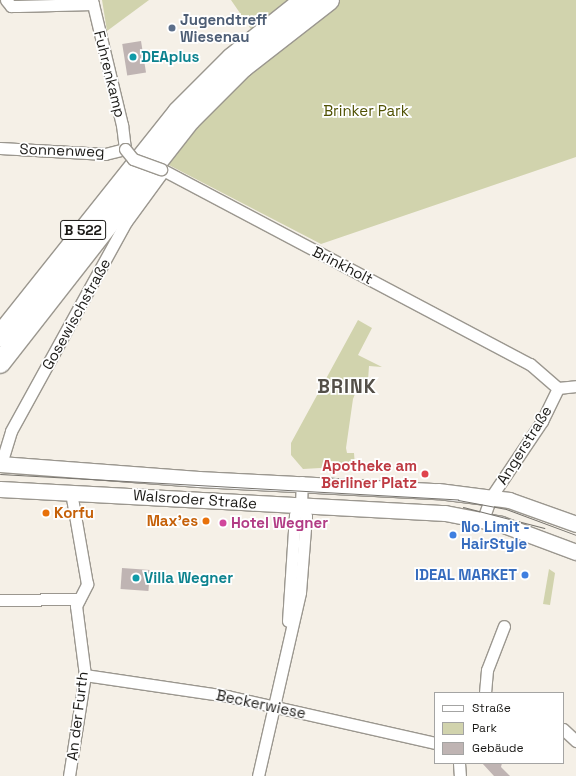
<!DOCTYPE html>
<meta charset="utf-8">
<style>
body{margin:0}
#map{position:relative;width:576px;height:776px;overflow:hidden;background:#f5f0e7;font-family:"Space Grotesk",sans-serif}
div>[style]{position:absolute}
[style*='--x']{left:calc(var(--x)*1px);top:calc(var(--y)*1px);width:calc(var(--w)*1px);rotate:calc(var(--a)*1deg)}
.green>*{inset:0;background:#d1d3ad}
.building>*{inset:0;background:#bfb4b3;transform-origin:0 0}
.roads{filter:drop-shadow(1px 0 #9b978f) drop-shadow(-1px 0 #9b978f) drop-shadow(0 1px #9b978f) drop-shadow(0 -1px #9b978f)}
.street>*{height:11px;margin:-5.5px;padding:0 5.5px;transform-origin:5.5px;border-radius:5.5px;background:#fff}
.secondary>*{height:15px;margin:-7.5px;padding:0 7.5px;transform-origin:7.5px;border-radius:7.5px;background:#fff}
.highway>*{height:20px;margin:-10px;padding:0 10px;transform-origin:10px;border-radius:10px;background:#fff}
.tram>*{height:1px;margin:-0.5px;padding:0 0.5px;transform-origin:0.5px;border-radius:0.5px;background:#77746e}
.bridges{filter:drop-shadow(1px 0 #9b978f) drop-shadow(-1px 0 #9b978f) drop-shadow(0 1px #9b978f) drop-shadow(0 -1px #9b978f)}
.street-bridge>*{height:11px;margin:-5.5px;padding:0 5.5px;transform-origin:5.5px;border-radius:5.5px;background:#fff}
.dots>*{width:11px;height:11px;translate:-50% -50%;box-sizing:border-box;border:2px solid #fff;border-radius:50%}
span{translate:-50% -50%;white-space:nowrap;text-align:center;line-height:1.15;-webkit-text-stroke:3.5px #fff;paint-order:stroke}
.shield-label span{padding:1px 3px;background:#fff;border:1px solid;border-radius:3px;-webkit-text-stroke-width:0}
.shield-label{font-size:14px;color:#1c1b18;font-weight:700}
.service-label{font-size:15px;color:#4e5e75;font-weight:700}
.left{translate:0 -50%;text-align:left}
.culture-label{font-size:15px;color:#0d838f;font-weight:700}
.street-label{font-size:15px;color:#1c1b18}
.park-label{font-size:15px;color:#515204}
.health-label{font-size:15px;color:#be3a42;font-weight:700}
.right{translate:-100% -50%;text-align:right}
.food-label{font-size:15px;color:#c56008;font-weight:700}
.hotel-label{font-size:15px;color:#b23c85;font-weight:700}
.shop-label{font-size:15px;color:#366cbe;font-weight:700}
.district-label{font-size:19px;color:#534f48;font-weight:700;letter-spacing:1px}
.legend{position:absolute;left:434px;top:692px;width:130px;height:72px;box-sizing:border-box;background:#fff;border:1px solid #a4a4a3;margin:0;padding:5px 7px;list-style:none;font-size:12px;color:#1c1b18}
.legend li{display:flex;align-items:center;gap:8px;height:20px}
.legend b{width:20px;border:1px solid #a4a4a3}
</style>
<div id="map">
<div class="green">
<i style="clip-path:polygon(102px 0,149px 0,107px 31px)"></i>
<i style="clip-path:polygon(231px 0,576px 0,576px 157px,321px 244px,165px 163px,220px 101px,270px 57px)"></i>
<i style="clip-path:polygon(358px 320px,372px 328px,358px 355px,382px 367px,369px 366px,367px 395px,355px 394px,353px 399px,346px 448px,347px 453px,354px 453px,355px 466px,303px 469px,291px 455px,291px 443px)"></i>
<i style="clip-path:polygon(549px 569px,555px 573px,550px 605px,543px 604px)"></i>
</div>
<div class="building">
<i style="left:141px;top:41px;width:32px;height:19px;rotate:81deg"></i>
<i style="left:122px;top:568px;width:28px;height:21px;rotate:4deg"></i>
<i style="clip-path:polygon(482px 763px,502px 763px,501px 767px,510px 776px,494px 776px)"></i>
</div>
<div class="roads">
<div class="street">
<i style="--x:6;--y:0;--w:8;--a:50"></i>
<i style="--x:11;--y:6;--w:7;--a:0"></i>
<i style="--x:18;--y:6;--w:75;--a:-1.5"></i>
<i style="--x:0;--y:148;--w:105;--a:3.3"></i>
<i style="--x:105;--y:154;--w:21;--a:-14"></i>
<i style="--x:125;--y:149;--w:24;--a:-97"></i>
<i style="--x:122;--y:125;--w:129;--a:-103.5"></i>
<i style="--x:161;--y:169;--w:417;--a:27.9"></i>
<i style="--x:530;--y:364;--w:37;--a:41"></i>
<i style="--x:558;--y:388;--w:18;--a:-6"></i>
<i style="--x:1;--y:464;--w:34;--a:-73"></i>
<i style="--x:11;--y:431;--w:239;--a:-61.2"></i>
<i style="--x:126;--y:222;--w:64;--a:-53.8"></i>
<i style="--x:483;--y:519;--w:23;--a:-70"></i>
<i style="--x:491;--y:497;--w:92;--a:-56.1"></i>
<i style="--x:542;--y:421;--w:37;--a:-64"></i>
<i style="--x:0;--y:600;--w:79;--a:-0.7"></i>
<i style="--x:288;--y:621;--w:106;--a:-86.2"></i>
<i style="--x:295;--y:515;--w:11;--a:-56"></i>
<i style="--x:85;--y:675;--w:144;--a:8.4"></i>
<i style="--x:227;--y:696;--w:213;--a:12.7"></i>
<i style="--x:485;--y:693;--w:23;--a:-85"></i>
<i style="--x:487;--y:670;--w:47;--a:-68.9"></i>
<i style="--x:563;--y:729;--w:18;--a:43"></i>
<i style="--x:459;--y:763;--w:13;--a:86"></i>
<i style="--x:69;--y:776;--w:102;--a:-81"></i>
<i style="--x:85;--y:675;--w:70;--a:-97.4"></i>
<i style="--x:76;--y:606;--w:25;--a:-63"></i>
<i style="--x:87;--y:584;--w:93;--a:-99.9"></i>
<i style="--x:258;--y:776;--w:189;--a:-77.1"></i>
<i style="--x:300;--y:592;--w:76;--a:-85.5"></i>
<i style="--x:306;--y:516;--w:11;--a:-117"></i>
<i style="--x:301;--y:506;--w:24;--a:-88"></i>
</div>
<div class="secondary">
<i style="--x:0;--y:464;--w:199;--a:4.3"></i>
<i style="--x:198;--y:479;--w:240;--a:2.9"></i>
<i style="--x:438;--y:491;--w:72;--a:7.2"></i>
<i style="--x:509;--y:500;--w:71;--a:19.7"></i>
<i style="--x:0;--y:489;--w:446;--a:3.1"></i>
<i style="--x:445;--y:513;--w:57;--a:11.1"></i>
<i style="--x:501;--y:524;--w:80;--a:20.5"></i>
</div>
<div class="highway">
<i style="--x:0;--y:336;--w:286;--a:-51.5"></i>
<i style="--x:178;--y:112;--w:76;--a:-45"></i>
<i style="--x:232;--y:58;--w:93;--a:-38.5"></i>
<i style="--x:0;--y:363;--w:308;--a:-52"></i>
<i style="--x:190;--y:120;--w:75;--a:-45"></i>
<i style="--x:243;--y:67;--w:109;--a:-37.9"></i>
</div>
</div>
<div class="tram">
<i style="--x:0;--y:474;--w:459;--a:3.2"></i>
<i style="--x:458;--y:500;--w:49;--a:10.6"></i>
<i style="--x:506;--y:509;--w:75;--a:20.4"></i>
<i style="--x:463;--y:507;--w:84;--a:14.5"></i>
</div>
<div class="bridges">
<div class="street-bridge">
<i style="--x:125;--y:149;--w:13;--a:51"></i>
<i style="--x:133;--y:159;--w:30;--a:20"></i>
</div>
</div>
<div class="dots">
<i style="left:172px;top:28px;background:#5c6f8a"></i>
<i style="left:133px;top:57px;background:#0f9aa8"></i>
<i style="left:425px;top:474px;background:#e0444e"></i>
<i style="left:46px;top:513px;background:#e8710a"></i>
<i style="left:206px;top:521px;background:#e8710a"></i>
<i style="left:223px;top:523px;background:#d1479c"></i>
<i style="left:453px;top:535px;background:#3f7fe0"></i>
<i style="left:525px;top:575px;background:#3f7fe0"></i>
<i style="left:136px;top:578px;background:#0f9aa8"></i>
</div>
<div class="shield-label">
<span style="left:83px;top:230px">B 522</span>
</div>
<div class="service-label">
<span class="left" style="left:180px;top:28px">Jugendtreff<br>Wiesenau</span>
</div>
<div class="culture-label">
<span class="left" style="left:141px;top:57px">DEAplus</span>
<span class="left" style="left:144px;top:578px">Villa Wegner</span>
</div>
<div class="street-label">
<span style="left:110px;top:74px;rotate:76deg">Fuhrenkamp</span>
<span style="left:62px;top:150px;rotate:2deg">Sonnenweg</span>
<span style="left:343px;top:265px;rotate:27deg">Brinkholt</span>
<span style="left:76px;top:314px;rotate:-61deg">Gosewischstraße</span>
<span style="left:524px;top:445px;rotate:-58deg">Angerstraße</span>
<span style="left:195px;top:499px;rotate:4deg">Walsroder Straße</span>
<span style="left:261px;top:704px;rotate:12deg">Beckerwiese</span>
<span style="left:77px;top:716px;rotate:-83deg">An der Furth</span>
</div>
<div class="park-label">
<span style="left:366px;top:111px">Brinker Park</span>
</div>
<div class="health-label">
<span class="right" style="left:417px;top:474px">Apotheke am<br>Berliner Platz</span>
</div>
<div class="food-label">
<span class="left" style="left:54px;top:513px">Korfu</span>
<span class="right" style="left:198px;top:521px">Max'es</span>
</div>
<div class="hotel-label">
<span class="left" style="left:231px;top:523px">Hotel Wegner</span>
</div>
<div class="shop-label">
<span class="left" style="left:461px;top:535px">No Limit -<br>HairStyle</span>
<span class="right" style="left:517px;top:575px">IDEAL MARKET</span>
</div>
<div class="district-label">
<span style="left:347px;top:387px">BRINK</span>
</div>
<ul class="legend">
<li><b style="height:5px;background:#fff"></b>Straße</li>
<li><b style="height:11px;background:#d1d3ad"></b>Park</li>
<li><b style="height:11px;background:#bfb4b3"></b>Gebäude</li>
</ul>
</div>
